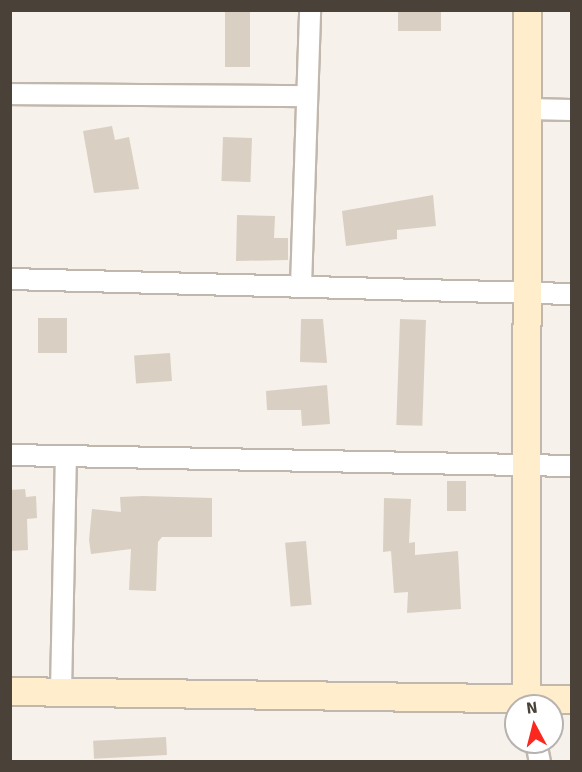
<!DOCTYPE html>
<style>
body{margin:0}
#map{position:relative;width:582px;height:772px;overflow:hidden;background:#f6f1eb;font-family:Signika,sans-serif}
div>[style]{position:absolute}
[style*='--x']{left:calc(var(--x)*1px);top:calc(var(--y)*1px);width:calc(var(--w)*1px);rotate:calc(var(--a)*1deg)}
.building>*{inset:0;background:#dacfc3;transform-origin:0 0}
.roads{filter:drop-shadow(2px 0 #c1b8ad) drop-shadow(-2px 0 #c1b8ad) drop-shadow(0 2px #c1b8ad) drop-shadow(0 -2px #c1b8ad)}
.street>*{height:20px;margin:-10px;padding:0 10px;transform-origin:10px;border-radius:10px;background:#fff}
.secondary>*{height:27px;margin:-13.5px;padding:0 13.5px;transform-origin:13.5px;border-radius:13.5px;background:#ffedcc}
span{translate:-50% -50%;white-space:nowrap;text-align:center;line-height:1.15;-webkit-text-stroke:4.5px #fff;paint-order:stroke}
.frame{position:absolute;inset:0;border:12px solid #4a4239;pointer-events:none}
.north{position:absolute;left:504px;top:694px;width:60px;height:60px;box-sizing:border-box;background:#fff;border:2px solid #b7b3b0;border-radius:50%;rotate:353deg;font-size:16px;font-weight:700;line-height:24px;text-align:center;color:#4a4239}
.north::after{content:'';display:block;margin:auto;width:21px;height:27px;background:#fa281e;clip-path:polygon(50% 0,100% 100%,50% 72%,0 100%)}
</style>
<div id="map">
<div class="building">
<i style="left:225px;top:10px;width:25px;height:57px"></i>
<i style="left:398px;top:10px;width:43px;height:21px"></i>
<i style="clip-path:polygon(112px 126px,115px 140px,129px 137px,139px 189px,94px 193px,83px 131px)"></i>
<i style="left:223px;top:137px;width:29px;height:44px;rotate:2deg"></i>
<i style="clip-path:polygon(433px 195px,436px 226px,397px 230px,397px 239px,346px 246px,342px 211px)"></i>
<i style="clip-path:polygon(237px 215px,275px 216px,274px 238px,288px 238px,288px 260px,236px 261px)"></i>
<i style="left:38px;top:318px;width:29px;height:35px"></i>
<i style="clip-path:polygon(301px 319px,323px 319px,327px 363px,300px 362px)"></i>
<i style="left:400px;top:319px;width:26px;height:106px;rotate:2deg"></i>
<i style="left:170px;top:353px;width:28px;height:36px;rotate:86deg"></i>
<i style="clip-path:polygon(327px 385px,330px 424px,302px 426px,301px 410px,267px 410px,266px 391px)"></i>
<i style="left:447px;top:481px;width:19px;height:30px"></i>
<i style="clip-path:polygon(25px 489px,26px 497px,36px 496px,37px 518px,27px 519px,28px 550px,10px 551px,10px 490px)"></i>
<i style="clip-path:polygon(143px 496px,212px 498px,212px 537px,162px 537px,158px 542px,156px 591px,129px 590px,131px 549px,91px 554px,89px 540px,92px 509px,121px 512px,120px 497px)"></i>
<i style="clip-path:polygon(384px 498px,411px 499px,409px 543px,415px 542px,415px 555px,458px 551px,461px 609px,407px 613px,408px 592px,394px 593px,391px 551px,383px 552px)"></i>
<i style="left:306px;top:541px;width:64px;height:21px;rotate:85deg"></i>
<i style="left:166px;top:737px;width:18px;height:73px;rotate:87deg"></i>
</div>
<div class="roads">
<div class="street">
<i style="--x:10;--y:94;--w:297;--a:0.4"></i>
<i style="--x:528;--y:109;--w:44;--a:1.3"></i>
<i style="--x:10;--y:279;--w:562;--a:1.53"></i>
<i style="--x:301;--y:286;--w:276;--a:-88.1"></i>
<i style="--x:10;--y:455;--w:562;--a:1.12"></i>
<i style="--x:61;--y:691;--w:232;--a:-88.8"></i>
<i style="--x:536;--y:742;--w:20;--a:79"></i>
</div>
<div class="secondary">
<i style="--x:10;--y:691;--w:562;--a:0.82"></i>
<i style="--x:526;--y:699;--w:689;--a:-89.92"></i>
</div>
</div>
<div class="frame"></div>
<div class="north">N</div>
</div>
